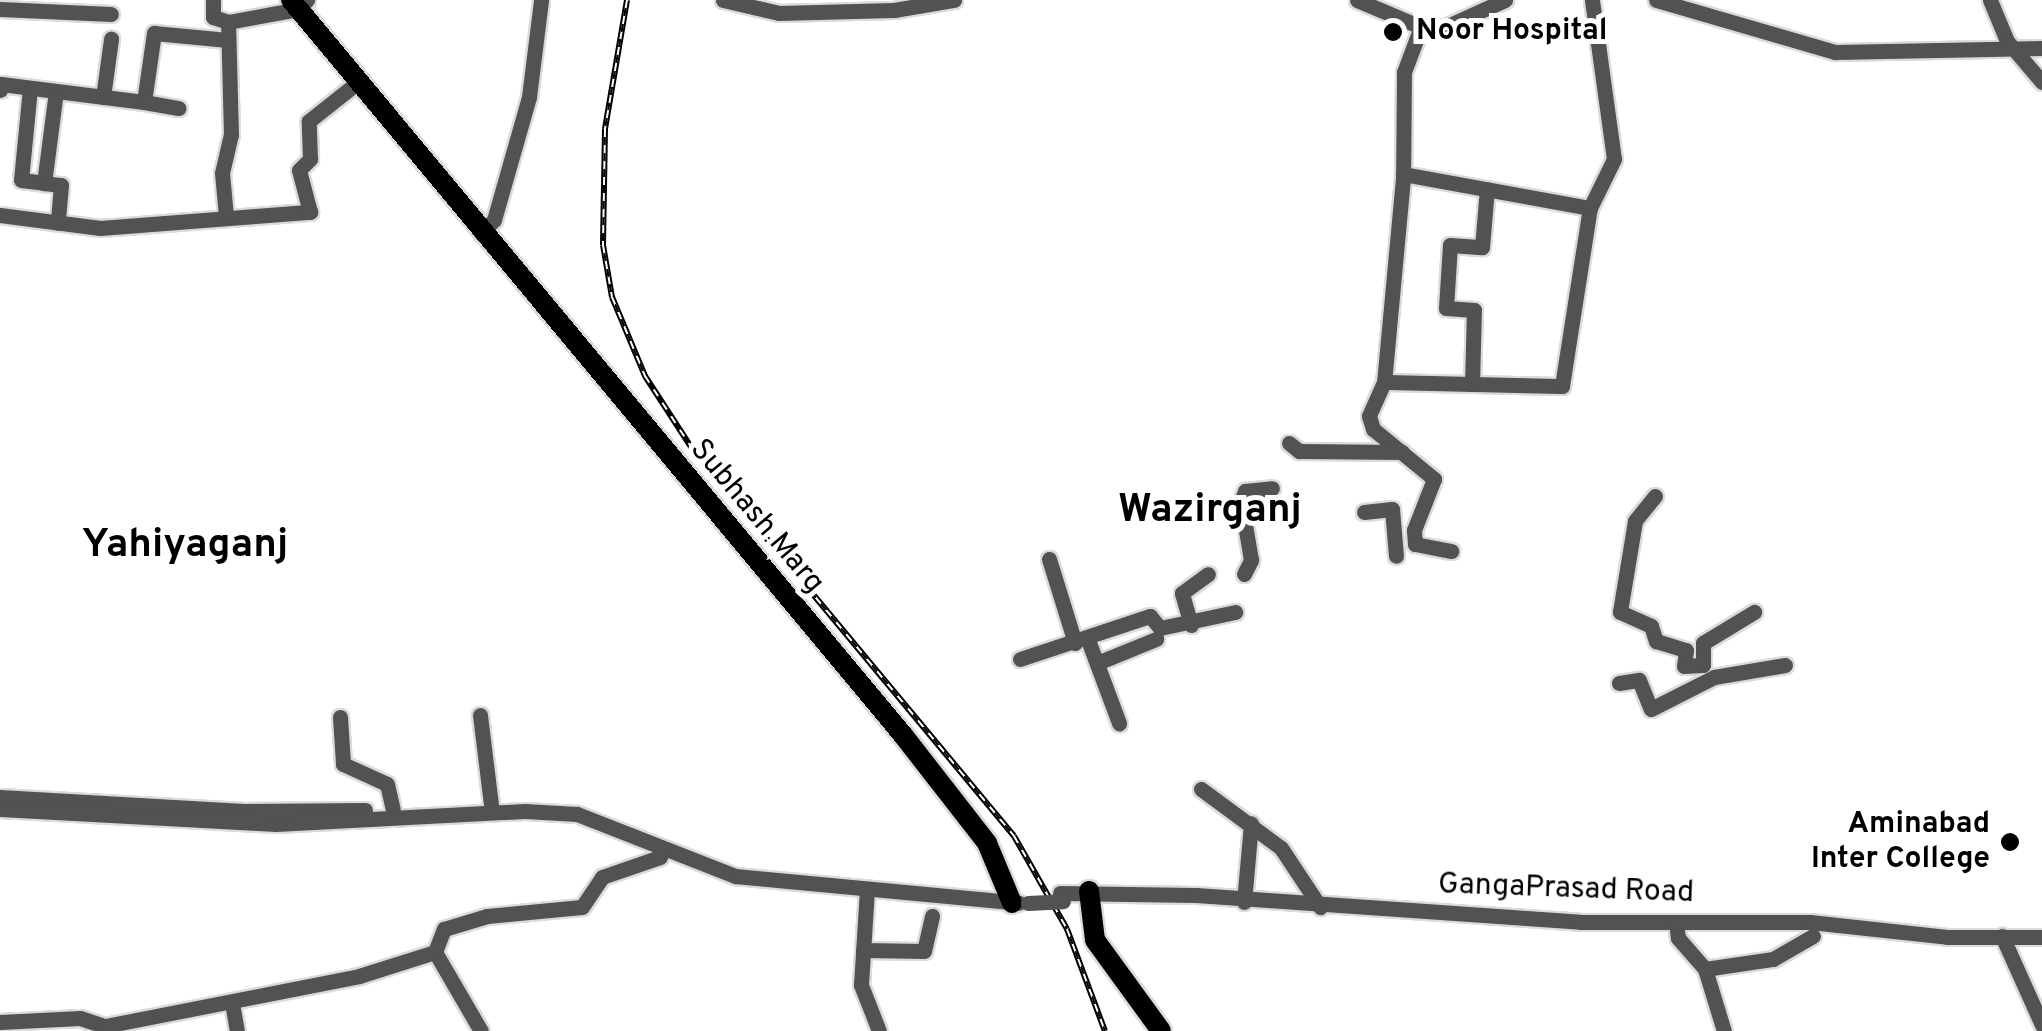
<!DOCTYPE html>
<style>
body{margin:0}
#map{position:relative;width:2042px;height:1031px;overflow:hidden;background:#fff;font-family:Overpass,sans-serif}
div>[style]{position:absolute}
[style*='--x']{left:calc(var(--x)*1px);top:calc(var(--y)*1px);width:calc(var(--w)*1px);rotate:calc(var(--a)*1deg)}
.roads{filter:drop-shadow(2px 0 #dbdbdb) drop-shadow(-2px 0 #dbdbdb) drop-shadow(0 2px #dbdbdb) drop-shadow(0 -2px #dbdbdb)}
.minor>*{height:15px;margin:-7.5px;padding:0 7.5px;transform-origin:7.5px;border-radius:7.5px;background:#525252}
.major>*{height:20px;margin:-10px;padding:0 10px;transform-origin:10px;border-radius:10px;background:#000}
.rail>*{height:6px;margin-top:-3px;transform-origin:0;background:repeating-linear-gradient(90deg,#fff 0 8px,#000 0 16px);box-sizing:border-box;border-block:2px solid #000}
.minor-bridge>*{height:15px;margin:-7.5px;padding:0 7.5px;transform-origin:7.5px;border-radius:7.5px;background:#525252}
.dots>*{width:28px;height:28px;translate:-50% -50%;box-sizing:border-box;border:5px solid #fff;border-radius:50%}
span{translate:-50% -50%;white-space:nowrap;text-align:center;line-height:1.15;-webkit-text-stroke:10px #fff;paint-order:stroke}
.poi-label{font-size:30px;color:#000;font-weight:700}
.left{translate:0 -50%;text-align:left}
.right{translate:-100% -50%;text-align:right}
.street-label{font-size:30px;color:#000}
.district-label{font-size:40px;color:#000;font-weight:700}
</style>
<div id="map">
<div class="roads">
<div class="minor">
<i style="--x:213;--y:0;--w:17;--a:90"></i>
<i style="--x:213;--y:17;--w:16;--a:18"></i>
<i style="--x:228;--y:22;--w:71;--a:-10.5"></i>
<i style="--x:298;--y:9;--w:13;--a:-45"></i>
<i style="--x:723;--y:0;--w:57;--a:13.1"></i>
<i style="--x:779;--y:13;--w:115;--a:-1.5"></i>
<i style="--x:894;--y:10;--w:61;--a:-9.5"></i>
<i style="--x:1357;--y:0;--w:69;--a:22.9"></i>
<i style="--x:1421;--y:27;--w:24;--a:0"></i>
<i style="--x:1445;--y:27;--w:66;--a:-24.2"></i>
<i style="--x:1656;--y:0;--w:186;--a:16.2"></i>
<i style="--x:1835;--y:52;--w:207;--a:-1.1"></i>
<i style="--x:1990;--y:0;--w:44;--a:67.5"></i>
<i style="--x:2007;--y:41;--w:54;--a:49.5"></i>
<i style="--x:0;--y:9;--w:111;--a:2.6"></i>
<i style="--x:1421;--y:27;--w:48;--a:110.7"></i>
<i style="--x:1404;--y:72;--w:106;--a:90.5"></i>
<i style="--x:1403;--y:178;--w:205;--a:95.3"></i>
<i style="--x:1384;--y:382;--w:37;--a:114"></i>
<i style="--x:1369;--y:416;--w:14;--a:73"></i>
<i style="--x:1373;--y:429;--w:79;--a:39.3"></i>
<i style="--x:1434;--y:479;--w:55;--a:111.4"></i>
<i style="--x:1414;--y:530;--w:14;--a:86"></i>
<i style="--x:1415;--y:544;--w:37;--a:11"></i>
<i style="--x:30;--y:88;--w:92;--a:95.6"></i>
<i style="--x:21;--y:180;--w:23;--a:7"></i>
<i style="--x:0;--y:90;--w:6;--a:-81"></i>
<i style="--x:1;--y:84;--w:144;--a:7.2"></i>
<i style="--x:144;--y:102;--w:70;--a:-81.8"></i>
<i style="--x:154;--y:33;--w:74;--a:5.4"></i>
<i style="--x:56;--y:91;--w:93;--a:97.4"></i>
<i style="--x:44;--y:183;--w:17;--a:7"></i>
<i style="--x:61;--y:185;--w:38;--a:95"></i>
<i style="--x:103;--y:97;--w:59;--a:-82.1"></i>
<i style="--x:144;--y:102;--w:35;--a:10"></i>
<i style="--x:1403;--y:174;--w:190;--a:10.3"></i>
<i style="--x:0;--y:215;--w:101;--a:7.4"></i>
<i style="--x:100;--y:228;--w:211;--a:-4.4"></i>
<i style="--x:310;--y:212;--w:43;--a:-104.7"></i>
<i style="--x:299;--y:170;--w:16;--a:-45"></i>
<i style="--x:310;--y:159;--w:38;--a:-92"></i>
<i style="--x:309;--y:121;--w:63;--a:-38.5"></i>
<i style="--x:226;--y:216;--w:43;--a:-95.3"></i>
<i style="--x:222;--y:173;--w:39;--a:-77"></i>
<i style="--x:231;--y:135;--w:113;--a:-91.5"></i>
<i style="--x:481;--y:233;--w:18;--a:-45"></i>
<i style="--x:494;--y:220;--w:128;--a:-74.1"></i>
<i style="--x:529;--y:97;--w:98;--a:-82.9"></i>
<i style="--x:1384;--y:382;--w:178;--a:1.3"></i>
<i style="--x:1562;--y:386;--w:180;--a:-81.1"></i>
<i style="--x:1590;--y:208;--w:55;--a:-63.9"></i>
<i style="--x:1614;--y:159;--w:161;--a:-97.9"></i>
<i style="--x:1472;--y:384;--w:74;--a:-88.5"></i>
<i style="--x:1474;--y:310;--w:28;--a:-176"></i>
<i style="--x:1446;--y:308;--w:63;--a:-86.4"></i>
<i style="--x:1450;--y:245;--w:32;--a:4"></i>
<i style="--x:1482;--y:247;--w:58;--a:-85.1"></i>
<i style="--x:1289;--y:443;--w:13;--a:39"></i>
<i style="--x:1299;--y:451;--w:103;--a:0.6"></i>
<i style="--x:1655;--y:496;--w:32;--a:129"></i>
<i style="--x:1635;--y:521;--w:92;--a:99.4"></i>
<i style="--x:1620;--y:612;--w:34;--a:24"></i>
<i style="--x:1651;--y:626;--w:16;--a:72"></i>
<i style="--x:1656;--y:641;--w:31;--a:17"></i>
<i style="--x:1686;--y:650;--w:16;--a:97"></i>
<i style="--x:1684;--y:666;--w:19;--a:-3"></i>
<i style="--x:1703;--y:665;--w:22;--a:-90"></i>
<i style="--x:1703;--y:643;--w:60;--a:-31.3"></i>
<i style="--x:1364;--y:512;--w:28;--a:-6"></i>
<i style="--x:1392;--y:509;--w:47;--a:85.1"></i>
<i style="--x:1049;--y:559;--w:88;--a:72.8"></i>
<i style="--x:1244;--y:574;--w:16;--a:-63"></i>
<i style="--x:1251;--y:560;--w:60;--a:-99.6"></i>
<i style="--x:1241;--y:501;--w:11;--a:-68"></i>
<i style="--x:1245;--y:491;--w:27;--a:-6"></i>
<i style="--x:1191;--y:625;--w:33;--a:-106"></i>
<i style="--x:1182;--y:593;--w:32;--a:-36"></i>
<i style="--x:1088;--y:640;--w:89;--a:69.5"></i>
<i style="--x:1020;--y:659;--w:137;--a:-18.3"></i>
<i style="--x:1150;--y:616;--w:16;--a:50"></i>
<i style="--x:1160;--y:628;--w:77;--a:-12"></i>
<i style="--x:1097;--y:663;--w:64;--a:-22.1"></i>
<i style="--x:1619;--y:683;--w:20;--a:-9"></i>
<i style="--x:1639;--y:680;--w:31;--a:68"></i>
<i style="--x:1651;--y:709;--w:71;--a:-26.9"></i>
<i style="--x:1714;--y:677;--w:72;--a:-9.6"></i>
<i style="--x:480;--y:715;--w:91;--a:83"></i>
<i style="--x:340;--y:717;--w:47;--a:86.3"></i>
<i style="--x:343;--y:764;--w:48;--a:24.4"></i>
<i style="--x:387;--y:784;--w:26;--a:77"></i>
<i style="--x:1201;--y:789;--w:99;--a:36.4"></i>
<i style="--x:1281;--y:848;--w:71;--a:56.5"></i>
<i style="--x:0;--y:797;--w:244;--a:3.3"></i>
<i style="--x:244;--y:811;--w:121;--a:-0.5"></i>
<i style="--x:0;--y:809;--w:276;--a:3.1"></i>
<i style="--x:276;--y:824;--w:249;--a:-3"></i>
<i style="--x:525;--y:811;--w:52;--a:3.3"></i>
<i style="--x:577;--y:814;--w:170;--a:21.4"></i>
<i style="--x:735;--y:876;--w:285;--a:5.4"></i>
<i style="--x:867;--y:889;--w:96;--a:93.6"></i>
<i style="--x:861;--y:985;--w:49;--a:68.6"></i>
<i style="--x:1060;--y:893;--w:136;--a:0.8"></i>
<i style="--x:1196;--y:895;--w:385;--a:4"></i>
<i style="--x:1580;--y:922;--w:230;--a:0"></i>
<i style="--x:1810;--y:922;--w:138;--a:6.2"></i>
<i style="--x:1947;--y:937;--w:95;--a:0"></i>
<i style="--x:1244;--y:902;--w:79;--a:-84.9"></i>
<i style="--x:1676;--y:922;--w:16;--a:83"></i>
<i style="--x:1678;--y:938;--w:41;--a:48.9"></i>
<i style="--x:1705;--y:969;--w:65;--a:73"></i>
<i style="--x:2002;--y:936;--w:98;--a:65.8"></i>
<i style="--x:863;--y:950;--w:61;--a:0.9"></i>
<i style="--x:924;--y:951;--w:36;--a:-77"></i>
<i style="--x:435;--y:952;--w:91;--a:59.8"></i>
<i style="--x:1705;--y:969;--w:69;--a:-8.4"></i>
<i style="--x:1773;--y:959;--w:46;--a:-29.9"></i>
<i style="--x:232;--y:1003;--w:28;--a:80"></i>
<i style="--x:0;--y:1022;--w:80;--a:-2.9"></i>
<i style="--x:80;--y:1018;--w:26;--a:18"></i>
<i style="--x:105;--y:1026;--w:259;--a:-11.1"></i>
<i style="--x:359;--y:976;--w:80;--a:-17.5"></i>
<i style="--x:435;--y:952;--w:25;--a:-69"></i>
<i style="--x:444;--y:929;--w:45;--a:-16.8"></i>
<i style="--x:487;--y:916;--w:95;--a:-5.4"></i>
<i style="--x:582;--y:907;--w:36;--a:-56"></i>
<i style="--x:602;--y:877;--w:61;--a:-19"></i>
<i style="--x:660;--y:857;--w:9;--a:-77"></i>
</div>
<div class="major">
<i style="--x:291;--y:0;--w:956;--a:50.22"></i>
<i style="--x:903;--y:735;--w:137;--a:52.1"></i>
<i style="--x:987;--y:843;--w:65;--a:67.4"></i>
<i style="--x:1089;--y:891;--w:49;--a:83"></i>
<i style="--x:1095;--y:940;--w:112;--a:54"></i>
</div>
</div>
<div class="rail">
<i style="--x:627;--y:0;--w:131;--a:99.7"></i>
<i style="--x:605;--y:129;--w:116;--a:91"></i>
<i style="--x:603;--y:245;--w:53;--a:80.2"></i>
<i style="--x:612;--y:297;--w:86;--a:67.3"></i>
<i style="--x:645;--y:376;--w:88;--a:57"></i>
<i style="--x:693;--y:450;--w:502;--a:50.25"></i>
<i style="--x:1014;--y:836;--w:107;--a:60.3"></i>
<i style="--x:1067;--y:929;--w:109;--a:69.6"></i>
</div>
<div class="minor-bridge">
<i style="--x:1028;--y:903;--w:35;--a:-3"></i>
</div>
<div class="dots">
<i style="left:1393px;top:32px;background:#000"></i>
<i style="left:2010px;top:842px;background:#000"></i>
</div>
<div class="poi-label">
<span class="left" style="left:1416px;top:32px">Noor Hospital</span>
<span class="right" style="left:1990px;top:842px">Aminabad<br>Inter College</span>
</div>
<div class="street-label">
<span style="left:756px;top:517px;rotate:50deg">Subhash Marg</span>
<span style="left:1566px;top:890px;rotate:2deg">GangaPrasad Road</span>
</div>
<div class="district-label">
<span style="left:1210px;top:511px">Wazirganj</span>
<span style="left:185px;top:546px">Yahiyaganj</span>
</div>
</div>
